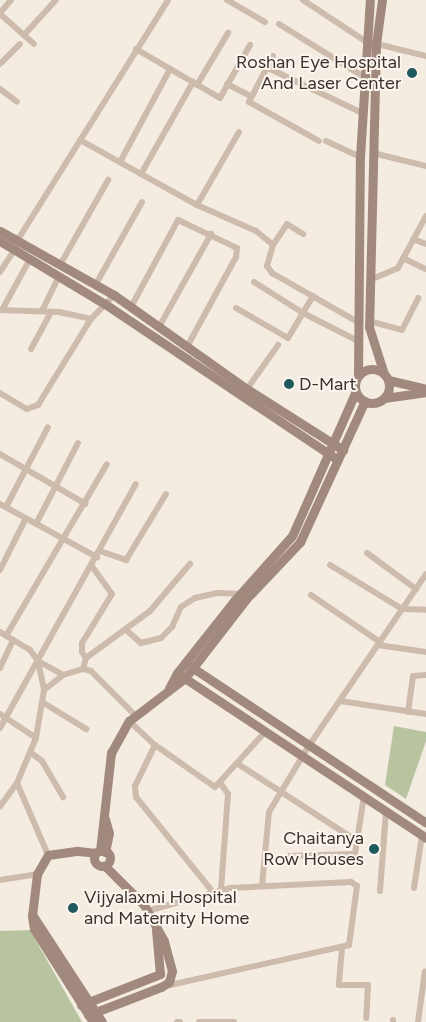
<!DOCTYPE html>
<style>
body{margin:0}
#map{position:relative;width:426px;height:1022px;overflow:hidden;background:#f4ebe1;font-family:Figtree,sans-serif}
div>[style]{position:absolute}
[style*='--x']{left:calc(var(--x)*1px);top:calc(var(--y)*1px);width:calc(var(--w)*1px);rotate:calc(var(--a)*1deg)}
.green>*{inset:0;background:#b8c4a0}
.street>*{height:6px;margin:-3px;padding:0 3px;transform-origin:3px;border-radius:3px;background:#cdbbac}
.secondary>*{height:9px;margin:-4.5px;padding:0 4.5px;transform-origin:4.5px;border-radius:4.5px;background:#a18a7d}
.secondary>.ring{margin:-4.5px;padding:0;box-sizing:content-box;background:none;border:9px solid #a18a7d;border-radius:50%}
.dots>*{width:14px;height:14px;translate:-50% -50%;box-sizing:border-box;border:2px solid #fbf5ee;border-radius:50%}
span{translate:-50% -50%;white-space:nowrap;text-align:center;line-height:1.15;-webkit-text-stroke:4px #fbf5ee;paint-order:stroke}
.poi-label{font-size:18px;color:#3b302b}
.right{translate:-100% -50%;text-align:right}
.left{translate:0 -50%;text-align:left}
</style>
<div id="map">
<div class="green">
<i style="clip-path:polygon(394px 726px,426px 732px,426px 741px,406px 799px,385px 785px)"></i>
<i style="clip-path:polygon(30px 930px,82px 1022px,0 1022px,0 931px)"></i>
</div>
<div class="street">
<i style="--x:227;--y:0;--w:44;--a:30.1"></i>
<i style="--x:303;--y:0;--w:74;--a:33.5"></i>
<i style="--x:365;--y:41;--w:63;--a:13.8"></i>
<i style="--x:0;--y:13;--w:17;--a:-50"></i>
<i style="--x:0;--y:14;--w:45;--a:41.4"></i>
<i style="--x:279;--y:24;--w:100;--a:31.9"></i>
<i style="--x:24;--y:35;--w:47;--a:-47.6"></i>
<i style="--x:136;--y:49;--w:97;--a:30.3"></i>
<i style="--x:220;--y:98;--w:61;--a:-60.5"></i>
<i style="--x:273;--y:56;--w:52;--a:117.6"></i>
<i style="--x:249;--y:102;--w:80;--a:29.1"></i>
<i style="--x:0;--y:64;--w:28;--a:-45"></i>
<i style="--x:266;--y:67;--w:106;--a:25.6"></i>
<i style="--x:227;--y:84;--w:27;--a:27"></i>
<i style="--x:197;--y:85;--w:61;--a:-59.2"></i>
<i style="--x:0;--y:89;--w:21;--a:37"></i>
<i style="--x:80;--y:140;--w:134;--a:29.1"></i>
<i style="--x:197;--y:205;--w:64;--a:23.8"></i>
<i style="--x:256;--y:231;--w:22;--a:39"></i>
<i style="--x:273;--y:245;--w:22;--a:106"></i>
<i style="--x:267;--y:266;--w:9;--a:54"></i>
<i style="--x:272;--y:273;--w:99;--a:29.7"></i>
<i style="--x:326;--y:141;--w:38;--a:25"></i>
<i style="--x:373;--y:153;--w:55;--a:13.8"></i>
<i style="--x:120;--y:162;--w:106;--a:-61.7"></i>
<i style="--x:141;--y:174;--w:106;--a:-60.5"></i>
<i style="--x:197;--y:205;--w:84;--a:-60.1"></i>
<i style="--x:413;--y:239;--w:14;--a:21"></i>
<i style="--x:17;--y:241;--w:284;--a:-57.9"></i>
<i style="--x:273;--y:245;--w:25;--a:-56"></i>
<i style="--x:287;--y:224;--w:19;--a:32"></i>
<i style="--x:403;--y:258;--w:25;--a:26"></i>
<i style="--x:60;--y:265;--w:98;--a:-60.5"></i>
<i style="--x:0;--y:272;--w:30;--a:-57"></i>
<i style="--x:370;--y:280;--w:30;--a:-23"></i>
<i style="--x:398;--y:268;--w:59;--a:-61.7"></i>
<i style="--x:254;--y:282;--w:58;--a:32.3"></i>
<i style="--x:303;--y:313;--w:62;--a:27"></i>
<i style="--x:96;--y:284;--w:94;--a:-60.7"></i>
<i style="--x:131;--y:307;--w:99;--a:-61.6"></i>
<i style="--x:178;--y:220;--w:65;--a:25.4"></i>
<i style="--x:237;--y:248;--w:9;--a:96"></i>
<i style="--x:236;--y:257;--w:102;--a:118.6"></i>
<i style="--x:236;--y:308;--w:60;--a:30"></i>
<i style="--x:288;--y:338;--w:49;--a:-59.2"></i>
<i style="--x:0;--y:310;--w:59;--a:1.9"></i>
<i style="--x:59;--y:312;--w:33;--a:12"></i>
<i style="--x:2;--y:310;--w:58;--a:-61.2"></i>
<i style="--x:42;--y:311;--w:39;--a:-64"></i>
<i style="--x:369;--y:321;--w:34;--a:15"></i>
<i style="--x:402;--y:330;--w:36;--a:-63"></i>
<i style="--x:159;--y:327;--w:107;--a:-60.8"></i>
<i style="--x:31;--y:349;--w:42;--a:-61.6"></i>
<i style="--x:247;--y:389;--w:54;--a:-54.8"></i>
<i style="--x:0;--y:393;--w:31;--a:31"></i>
<i style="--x:27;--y:409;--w:12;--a:-20"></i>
<i style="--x:38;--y:405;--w:101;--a:-58.4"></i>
<i style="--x:91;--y:319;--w:33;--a:-46"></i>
<i style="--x:0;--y:454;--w:99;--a:30.2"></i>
<i style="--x:0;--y:504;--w:111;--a:28.7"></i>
<i style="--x:6;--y:507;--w:90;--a:-62.3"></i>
<i style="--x:36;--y:524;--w:91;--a:-62.6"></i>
<i style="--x:100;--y:551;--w:28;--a:19"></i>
<i style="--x:126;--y:560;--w:77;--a:-58.8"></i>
<i style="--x:367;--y:553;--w:61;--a:36.3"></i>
<i style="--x:330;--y:565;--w:84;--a:31.4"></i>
<i style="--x:402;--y:609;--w:24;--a:2"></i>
<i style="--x:0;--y:570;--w:58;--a:-63.4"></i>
<i style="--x:311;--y:595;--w:83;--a:34.3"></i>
<i style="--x:126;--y:630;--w:20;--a:41"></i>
<i style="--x:141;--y:643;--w:21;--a:-14"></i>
<i style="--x:161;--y:638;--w:16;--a:-45"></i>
<i style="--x:172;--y:627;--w:22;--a:-66"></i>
<i style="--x:181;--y:607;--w:17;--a:-33"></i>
<i style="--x:195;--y:598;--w:23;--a:-13"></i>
<i style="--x:217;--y:593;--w:23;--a:2"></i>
<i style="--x:0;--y:632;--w:35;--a:31"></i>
<i style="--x:30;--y:650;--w:14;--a:54"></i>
<i style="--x:38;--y:661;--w:30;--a:78"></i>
<i style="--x:44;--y:690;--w:49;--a:99.5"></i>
<i style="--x:36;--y:738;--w:49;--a:112.9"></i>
<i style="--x:17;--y:783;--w:29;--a:126"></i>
<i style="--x:6;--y:636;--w:199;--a:-59.6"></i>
<i style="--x:378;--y:645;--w:49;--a:8.3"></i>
<i style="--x:86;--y:658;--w:79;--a:-36.3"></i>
<i style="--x:150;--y:611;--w:62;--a:-49.6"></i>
<i style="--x:38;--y:661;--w:29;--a:29"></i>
<i style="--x:0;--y:668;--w:31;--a:-65"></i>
<i style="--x:83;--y:669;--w:11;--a:-75"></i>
<i style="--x:86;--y:658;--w:7;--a:-124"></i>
<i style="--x:82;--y:652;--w:9;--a:-90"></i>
<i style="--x:82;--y:643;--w:57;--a:-58.5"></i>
<i style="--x:112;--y:594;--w:34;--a:-126"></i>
<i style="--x:44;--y:690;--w:24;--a:-38"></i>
<i style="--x:63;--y:675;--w:21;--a:-17"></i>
<i style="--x:83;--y:669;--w:8;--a:14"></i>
<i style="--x:91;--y:671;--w:64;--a:45"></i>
<i style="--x:340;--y:701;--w:87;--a:8.6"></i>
<i style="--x:42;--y:702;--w:52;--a:31.5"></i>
<i style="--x:408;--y:712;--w:36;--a:-82"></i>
<i style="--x:413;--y:676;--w:13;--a:-4"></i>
<i style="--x:0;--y:714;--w:43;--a:33.7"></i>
<i style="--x:129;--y:721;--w:35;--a:43"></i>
<i style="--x:155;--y:745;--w:73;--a:35"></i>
<i style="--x:215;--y:787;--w:74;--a:-47.7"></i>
<i style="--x:0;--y:728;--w:279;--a:-60.9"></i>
<i style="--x:155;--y:745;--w:46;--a:116"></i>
<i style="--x:135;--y:786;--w:11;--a:85"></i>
<i style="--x:136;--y:797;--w:122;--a:51"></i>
<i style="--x:30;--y:752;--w:15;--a:37"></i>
<i style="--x:42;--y:761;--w:42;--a:59.7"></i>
<i style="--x:238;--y:764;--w:142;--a:32.9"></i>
<i style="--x:17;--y:783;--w:78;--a:66.7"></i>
<i style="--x:221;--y:784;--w:12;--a:55"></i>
<i style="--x:228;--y:794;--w:96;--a:94.2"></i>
<i style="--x:289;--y:856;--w:66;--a:-1.7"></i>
<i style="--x:355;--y:854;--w:59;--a:-81.2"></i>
<i style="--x:0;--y:880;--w:37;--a:-9"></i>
<i style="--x:262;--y:886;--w:74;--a:-84.6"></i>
<i style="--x:269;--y:812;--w:76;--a:-59"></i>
<i style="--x:308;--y:747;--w:209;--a:-55.7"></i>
<i style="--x:414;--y:888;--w:54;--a:-81.4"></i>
<i style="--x:380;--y:891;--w:80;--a:-85.7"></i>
<i style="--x:147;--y:911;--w:86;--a:-15.5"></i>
<i style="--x:230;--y:888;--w:121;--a:-2.8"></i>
<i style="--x:351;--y:882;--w:7;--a:34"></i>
<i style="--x:357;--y:886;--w:60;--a:97.7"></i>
<i style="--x:349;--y:945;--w:189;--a:167.4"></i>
<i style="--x:342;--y:948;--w:37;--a:95"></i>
<i style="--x:339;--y:985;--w:29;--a:0"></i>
<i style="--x:368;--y:985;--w:33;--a:93"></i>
<i style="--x:177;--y:1022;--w:3;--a:0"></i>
<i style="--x:199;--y:1022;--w:35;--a:0"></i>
<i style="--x:393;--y:1022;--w:2;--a:-90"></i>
<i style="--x:418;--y:1022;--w:51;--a:-82.2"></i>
</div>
<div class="secondary">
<i style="--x:382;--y:0;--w:44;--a:97.8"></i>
<i style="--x:376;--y:44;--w:283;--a:91.4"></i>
<i style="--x:369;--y:327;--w:49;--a:72.3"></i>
<i style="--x:0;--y:231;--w:131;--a:29.3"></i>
<i style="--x:114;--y:295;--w:163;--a:35.3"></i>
<i style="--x:247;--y:389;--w:114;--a:32.4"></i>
<i style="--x:0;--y:241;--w:122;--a:31"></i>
<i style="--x:105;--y:304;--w:280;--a:33.8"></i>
<i class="ring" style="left:355px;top:369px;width:25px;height:25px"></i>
<i style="--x:358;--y:376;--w:219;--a:-89.5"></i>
<i style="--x:360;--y:157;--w:157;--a:-86.4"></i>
<i style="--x:388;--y:380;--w:39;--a:13"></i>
<i style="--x:384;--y:398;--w:42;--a:-8.1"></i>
<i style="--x:190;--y:666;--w:283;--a:33.6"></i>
<i style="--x:180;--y:675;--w:295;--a:33.5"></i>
<i style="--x:169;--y:688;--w:17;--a:-62"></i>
<i style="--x:177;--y:673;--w:92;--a:-51.6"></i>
<i style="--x:234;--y:601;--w:87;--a:-48.3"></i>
<i style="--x:292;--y:536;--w:158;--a:-66.2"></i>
<i class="ring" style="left:94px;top:850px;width:7px;height:7px"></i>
<i style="--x:100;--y:851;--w:99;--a:-83.6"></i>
<i style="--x:111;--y:753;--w:37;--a:-61"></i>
<i style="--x:129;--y:721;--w:71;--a:-37.5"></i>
<i style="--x:185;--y:678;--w:100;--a:-52.3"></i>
<i style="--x:246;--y:599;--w:79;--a:-46.5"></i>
<i style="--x:300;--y:542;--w:155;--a:-65.3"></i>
<i style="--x:105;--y:852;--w:19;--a:-78"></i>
<i style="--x:109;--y:833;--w:15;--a:-106"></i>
<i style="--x:33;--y:916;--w:126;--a:56.9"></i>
<i style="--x:81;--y:1005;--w:85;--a:-21.4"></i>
<i style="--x:160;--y:974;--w:44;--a:-95.2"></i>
<i style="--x:88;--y:1015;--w:78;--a:-21"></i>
<i style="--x:161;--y:987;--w:9;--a:-32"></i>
<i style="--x:169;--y:982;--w:11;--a:-75"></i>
<i style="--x:172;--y:971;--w:31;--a:-105"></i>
<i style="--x:164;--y:941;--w:41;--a:-119.1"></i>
<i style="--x:144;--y:905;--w:55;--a:-135"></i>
<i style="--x:93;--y:1022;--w:110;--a:-122.4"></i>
<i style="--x:34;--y:929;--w:13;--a:-99"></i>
<i style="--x:32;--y:916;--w:42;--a:-83.2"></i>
<i style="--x:37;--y:874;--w:22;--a:-60"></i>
<i style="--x:48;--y:855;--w:30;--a:-8"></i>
<i style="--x:78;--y:851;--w:18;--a:6"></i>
</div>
<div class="dots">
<i style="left:412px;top:73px;background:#1f5a5e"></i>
<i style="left:289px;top:384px;background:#1f5a5e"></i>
<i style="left:374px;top:849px;background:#1f5a5e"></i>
<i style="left:73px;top:908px;background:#1f5a5e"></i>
</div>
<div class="poi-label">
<span class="right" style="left:401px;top:73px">Roshan Eye Hospital<br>And Laser Center</span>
<span class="left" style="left:299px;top:384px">D-Mart</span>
<span class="right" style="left:364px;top:849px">Chaitanya<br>Row Houses</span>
<span class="left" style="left:84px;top:908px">Vijyalaxmi Hospital<br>and Maternity Home</span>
</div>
</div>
